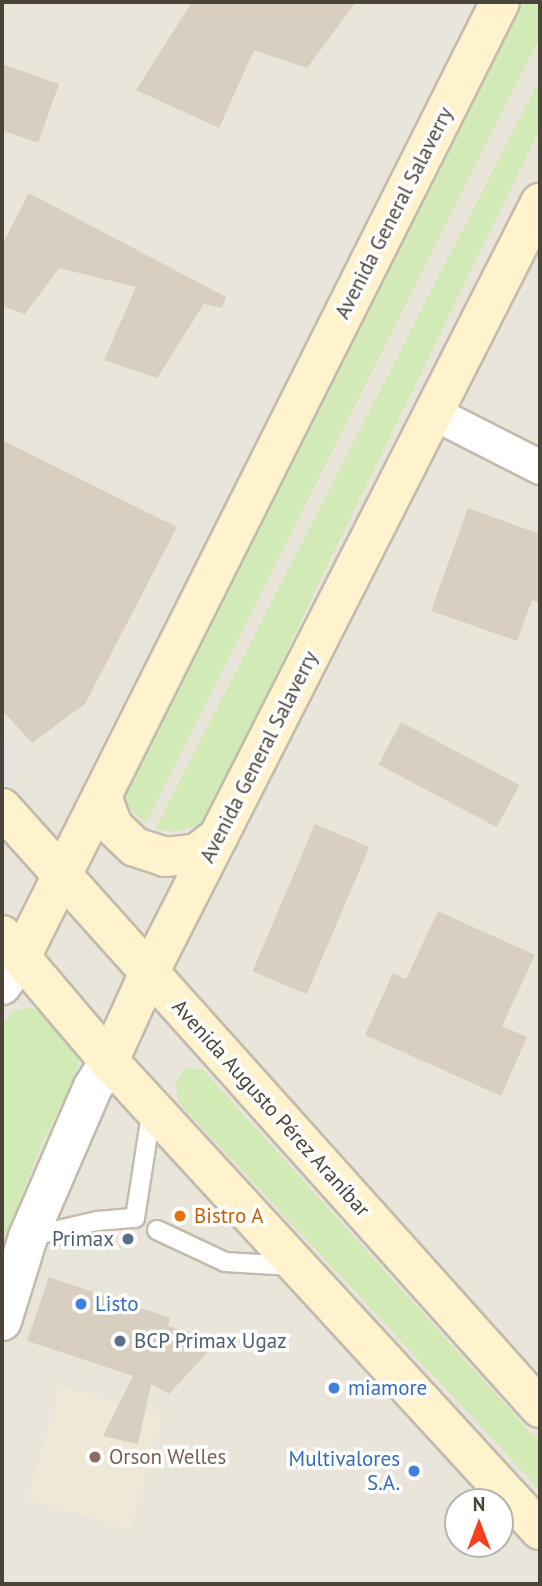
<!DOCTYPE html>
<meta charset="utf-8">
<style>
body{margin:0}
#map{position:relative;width:542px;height:1586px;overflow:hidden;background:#f6f3ec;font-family:"PT Sans",sans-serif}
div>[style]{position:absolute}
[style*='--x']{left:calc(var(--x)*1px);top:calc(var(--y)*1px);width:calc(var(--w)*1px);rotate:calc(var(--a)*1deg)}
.residential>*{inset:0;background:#eae5da}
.education>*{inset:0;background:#efe8d6;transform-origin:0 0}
.green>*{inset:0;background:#d2eab5}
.parking>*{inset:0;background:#e5e3e0}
.building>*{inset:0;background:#d8cfc1;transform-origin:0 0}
.roads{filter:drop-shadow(2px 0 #c2bbae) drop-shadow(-2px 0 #c2bbae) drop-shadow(0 2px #c2bbae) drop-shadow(0 -2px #c2bbae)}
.service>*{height:18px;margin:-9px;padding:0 9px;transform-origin:9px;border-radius:9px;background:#fff}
.minor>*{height:33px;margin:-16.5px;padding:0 16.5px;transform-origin:16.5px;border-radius:16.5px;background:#fff}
.tertiary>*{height:38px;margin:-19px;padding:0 19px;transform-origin:19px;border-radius:19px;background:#fff}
.secondary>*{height:38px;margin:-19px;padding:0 19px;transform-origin:19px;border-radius:19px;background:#fff3cd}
.dots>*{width:19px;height:19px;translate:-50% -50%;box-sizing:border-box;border:4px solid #fff;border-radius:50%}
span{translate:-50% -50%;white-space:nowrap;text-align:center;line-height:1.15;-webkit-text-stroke:7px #fff;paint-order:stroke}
.street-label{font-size:21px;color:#4b4439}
.food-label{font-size:21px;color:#c56008}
.left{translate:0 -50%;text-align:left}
.service-label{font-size:21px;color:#4e5e75}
.right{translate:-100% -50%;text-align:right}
.shop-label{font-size:21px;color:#366cbe}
.education-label{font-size:21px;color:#785e54}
.frame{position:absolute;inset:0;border:4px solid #4b4439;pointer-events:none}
.north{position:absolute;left:444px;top:1488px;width:70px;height:70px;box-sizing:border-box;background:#fff;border:2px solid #b7b4b0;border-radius:50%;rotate:0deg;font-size:19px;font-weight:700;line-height:28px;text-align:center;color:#4b4439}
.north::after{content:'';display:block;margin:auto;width:24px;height:32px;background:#fc3f1d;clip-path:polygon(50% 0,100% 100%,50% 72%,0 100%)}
</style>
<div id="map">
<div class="residential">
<i style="clip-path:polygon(evenodd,2px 2px,540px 2px,540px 1584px,2px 1584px,2px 2px,458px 1502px,500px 1502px,500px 1544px,458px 1544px,458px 1502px)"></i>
</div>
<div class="education">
<i style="left:60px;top:1386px;width:107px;height:118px;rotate:16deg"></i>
</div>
<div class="green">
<i style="clip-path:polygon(514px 2px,540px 2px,540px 37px,146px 823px,131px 811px,115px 786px)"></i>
<i style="clip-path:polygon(540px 79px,540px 129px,323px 574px,210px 817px,197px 826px,170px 832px,155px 829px)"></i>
<i style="clip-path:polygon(32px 1008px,43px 1014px,81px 1053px,74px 1079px,40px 1148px,2px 1246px,2px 1024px,15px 1010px)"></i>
<i style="clip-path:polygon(185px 1068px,203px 1070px,540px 1443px,540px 1490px,180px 1104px,175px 1085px)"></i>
</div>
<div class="parking">
<i style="clip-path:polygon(2px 735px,27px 762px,7px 787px,2px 781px)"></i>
</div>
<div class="building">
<i style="clip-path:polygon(192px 2px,356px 2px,307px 68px,254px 50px,219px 128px,136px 90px)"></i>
<i style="clip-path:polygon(2px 64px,59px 84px,38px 143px,2px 130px)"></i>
<i style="clip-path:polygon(29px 193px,226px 297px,222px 308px,204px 304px,157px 378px,104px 360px,136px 287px,59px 268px,25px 314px,2px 306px,2px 245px)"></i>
<i style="clip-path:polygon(2px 440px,177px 527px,85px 704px,32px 743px,2px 710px)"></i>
<i style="clip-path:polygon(468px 508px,540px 534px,540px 603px,532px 600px,517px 641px,431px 611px)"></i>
<i style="left:401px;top:722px;width:134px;height:48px;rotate:28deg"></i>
<i style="left:315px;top:824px;width:59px;height:160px;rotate:23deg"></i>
<i style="clip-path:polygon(438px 911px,535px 955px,502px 1026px,527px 1037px,501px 1096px,365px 1035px,393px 973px,406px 979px)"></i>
<i style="clip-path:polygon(49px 1277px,170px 1318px,168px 1326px,218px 1341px,169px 1394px,151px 1384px,138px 1444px,103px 1436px,133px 1376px,27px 1341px)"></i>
</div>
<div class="roads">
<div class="service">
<i style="--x:157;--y:1230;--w:75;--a:25.2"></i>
<i style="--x:225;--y:1262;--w:68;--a:3.4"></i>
<i style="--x:28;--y:1237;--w:71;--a:-13.1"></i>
<i style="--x:97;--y:1221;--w:38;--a:-5"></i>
<i style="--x:135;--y:1218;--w:111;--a:-81.2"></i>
</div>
<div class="minor">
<i style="--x:434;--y:413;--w:119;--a:27"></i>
</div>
<div class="tertiary">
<i style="--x:2;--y:985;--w:34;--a:-56"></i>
<i style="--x:2;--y:1321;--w:88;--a:-72.8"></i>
<i style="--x:28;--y:1237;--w:163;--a:-66.6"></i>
<i style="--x:93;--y:1087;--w:31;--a:-58"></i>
</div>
<div class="secondary">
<i style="--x:102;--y:796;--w:32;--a:70"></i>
<i style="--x:113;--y:826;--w:30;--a:44"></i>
<i style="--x:135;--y:847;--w:32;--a:18"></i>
<i style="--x:165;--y:857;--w:31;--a:-6"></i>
<i style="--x:196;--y:854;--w:29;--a:-38"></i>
<i style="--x:2;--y:808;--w:806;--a:48.12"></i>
<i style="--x:2;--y:935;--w:165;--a:49.7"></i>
<i style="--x:109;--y:1061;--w:637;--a:47.42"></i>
<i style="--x:21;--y:957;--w:1068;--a:-63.36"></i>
<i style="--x:109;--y:1061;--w:97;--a:-65.6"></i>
<i style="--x:149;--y:973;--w:864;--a:-63.08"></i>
</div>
</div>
<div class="dots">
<i style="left:180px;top:1216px;background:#e8710a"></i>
<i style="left:128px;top:1239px;background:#5c6f8a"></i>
<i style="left:81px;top:1304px;background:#3f7fe0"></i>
<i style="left:120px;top:1341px;background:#5c6f8a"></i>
<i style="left:334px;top:1388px;background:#3f7fe0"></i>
<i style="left:95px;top:1457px;background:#8d6e63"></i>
<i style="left:414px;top:1471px;background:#3f7fe0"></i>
</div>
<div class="street-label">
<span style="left:394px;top:213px;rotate:-63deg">Avenida General Salaverry</span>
<span style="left:259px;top:757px;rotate:-63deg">Avenida General Salaverry</span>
<span style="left:271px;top:1108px;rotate:48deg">Avenida Augusto Pérez Araníbar</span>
</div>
<div class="food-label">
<span class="left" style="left:194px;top:1216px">Bistro A</span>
</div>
<div class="service-label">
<span class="right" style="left:114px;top:1239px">Primax</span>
<span class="left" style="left:134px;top:1341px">BCP Primax Ugaz</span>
</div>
<div class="shop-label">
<span class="left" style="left:95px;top:1304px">Listo</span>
<span class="left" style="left:348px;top:1388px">miamore</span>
<span class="right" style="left:400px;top:1471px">Multivalores<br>S.A.</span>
</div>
<div class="education-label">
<span class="left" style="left:109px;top:1457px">Orson Welles</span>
</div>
<div class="frame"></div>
<div class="north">N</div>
</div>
